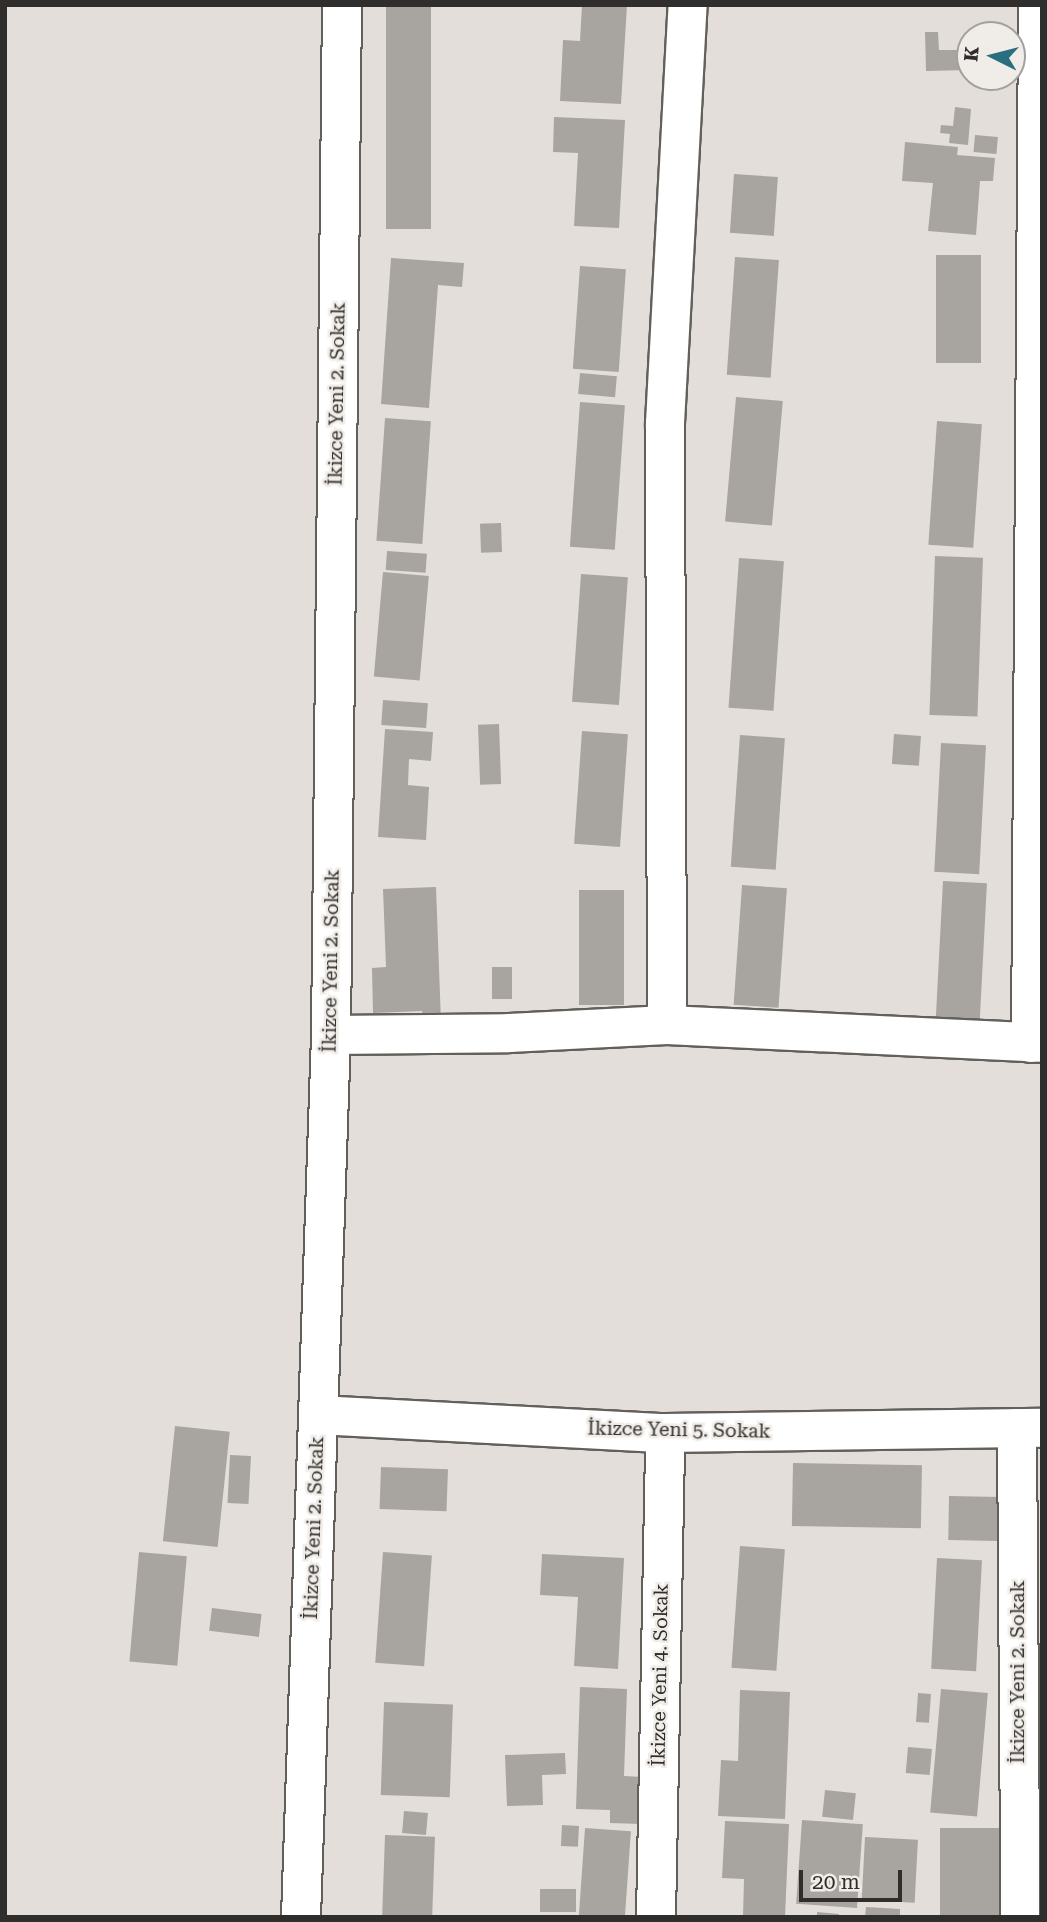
<!DOCTYPE html>
<meta charset="utf-8">
<style>
body{margin:0}
#map{position:relative;width:1047px;height:1922px;overflow:hidden;background:#e3deda;font-family:"Roboto Serif",serif}
div>[style]{position:absolute}
[style*='--x']{left:calc(var(--x)*1px);top:calc(var(--y)*1px);width:calc(var(--w)*1px);rotate:calc(var(--a)*1deg)}
.building>*{inset:0;background:#a8a4a0;transform-origin:0 0}
.roads{filter:drop-shadow(2px 0 #63605c) drop-shadow(-2px 0 #63605c) drop-shadow(0 2px #63605c) drop-shadow(0 -2px #63605c)}
.minor>*{height:38px;margin:-19px;padding:0 19px;transform-origin:19px;border-radius:19px;background:#fff}
span{translate:-50% -50%;white-space:nowrap;text-align:center;line-height:1.15;-webkit-text-stroke:5px #f0ece7;paint-order:stroke}
.street-label{font-size:19px;color:#302e2d}
.frame{position:absolute;inset:0;border:7px solid #302e2d;pointer-events:none}
.north{position:absolute;left:956px;top:21px;width:70px;height:70px;box-sizing:border-box;background:#f0ece7;border:2px solid #a3a09d;border-radius:50%;rotate:276deg;font-size:19px;font-weight:700;line-height:28px;text-align:center;color:#302e2d}
.north::after{content:'';display:block;margin:auto;width:24px;height:32px;background:#2b6e80;clip-path:polygon(50% 0,100% 100%,50% 72%,0 100%)}
.scale{position:absolute;left:799px;top:1870px;width:103px;height:32px;box-sizing:border-box;border:4px solid #302e2d;border-top:0;padding-left:9px;font-size:21px;line-height:24px;white-space:nowrap;color:#302e2d;-webkit-text-stroke:5px #f0ece7;paint-order:stroke}
</style>
<div id="map">
<div class="building">
<i style="left:386px;top:5px;width:45px;height:224px"></i>
<i style="clip-path:polygon(582px 5px,627px 5px,621px 104px,560px 101px,563px 40px,580px 41px)"></i>
<i style="clip-path:polygon(925px 32px,938px 32px,939px 50px,970px 50px,970px 70px,926px 71px)"></i>
<i style="clip-path:polygon(955px 107px,971px 109px,968px 145px,949px 143px,950px 134px,940px 133px,941px 125px,953px 126px)"></i>
<i style="clip-path:polygon(554px 117px,625px 120px,619px 228px,574px 226px,578px 153px,553px 152px)"></i>
<i style="left:975px;top:135px;width:23px;height:17px;rotate:5deg"></i>
<i style="clip-path:polygon(905px 142px,958px 147px,957px 155px,995px 158px,993px 181px,980px 181px,976px 235px,928px 231px,933px 183px,902px 181px)"></i>
<i style="left:734px;top:174px;width:44px;height:59px;rotate:4deg"></i>
<i style="left:936px;top:255px;width:45px;height:108px"></i>
<i style="left:735px;top:257px;width:44px;height:118px;rotate:4deg"></i>
<i style="clip-path:polygon(391px 258px,464px 263px,462px 287px,438px 285px,429px 408px,381px 404px)"></i>
<i style="left:580px;top:266px;width:46px;height:103px;rotate:4deg"></i>
<i style="left:580px;top:373px;width:37px;height:21px;rotate:5deg"></i>
<i style="left:736px;top:397px;width:47px;height:125px;rotate:5deg"></i>
<i style="left:580px;top:402px;width:45px;height:145px;rotate:4deg"></i>
<i style="left:385px;top:418px;width:46px;height:123px;rotate:4deg"></i>
<i style="left:937px;top:421px;width:45px;height:124px;rotate:4deg"></i>
<i style="left:501px;top:523px;width:29px;height:21px;rotate:88deg"></i>
<i style="left:387px;top:551px;width:40px;height:19px;rotate:4deg"></i>
<i style="left:935px;top:556px;width:48px;height:159px;rotate:2deg"></i>
<i style="left:739px;top:558px;width:45px;height:150px;rotate:4deg"></i>
<i style="left:383px;top:572px;width:46px;height:105px;rotate:5deg"></i>
<i style="left:581px;top:574px;width:47px;height:128px;rotate:4deg"></i>
<i style="left:383px;top:700px;width:45px;height:25px;rotate:4deg"></i>
<i style="left:499px;top:724px;width:60px;height:21px;rotate:88deg"></i>
<i style="clip-path:polygon(385px 729px,433px 732px,431px 761px,409px 759px,408px 785px,429px 787px,426px 840px,378px 837px)"></i>
<i style="left:582px;top:731px;width:46px;height:113px;rotate:4deg"></i>
<i style="left:894px;top:734px;width:27px;height:30px;rotate:4deg"></i>
<i style="left:740px;top:735px;width:45px;height:132px;rotate:4deg"></i>
<i style="left:941px;top:743px;width:45px;height:129px;rotate:3deg"></i>
<i style="left:943px;top:881px;width:44px;height:143px;rotate:3deg"></i>
<i style="left:742px;top:885px;width:45px;height:120px;rotate:4deg"></i>
<i style="clip-path:polygon(436px 887px,441px 1022px,423px 1023px,422px 1011px,373px 1013px,372px 968px,386px 967px,383px 889px)"></i>
<i style="left:579px;top:890px;width:45px;height:115px"></i>
<i style="left:512px;top:967px;width:32px;height:20px;rotate:90deg"></i>
<i style="left:175px;top:1426px;width:55px;height:116px;rotate:6deg"></i>
<i style="left:230px;top:1455px;width:21px;height:48px;rotate:3deg"></i>
<i style="left:793px;top:1463px;width:129px;height:63px;rotate:1deg"></i>
<i style="left:381px;top:1467px;width:67px;height:42px;rotate:2deg"></i>
<i style="left:949px;top:1496px;width:51px;height:44px;rotate:1deg"></i>
<i style="left:740px;top:1546px;width:45px;height:122px;rotate:4deg"></i>
<i style="left:139px;top:1552px;width:48px;height:110px;rotate:5deg"></i>
<i style="left:383px;top:1552px;width:49px;height:111px;rotate:4deg"></i>
<i style="clip-path:polygon(542px 1554px,624px 1558px,618px 1669px,574px 1666px,578px 1597px,540px 1595px)"></i>
<i style="left:937px;top:1558px;width:45px;height:111px;rotate:3deg"></i>
<i style="left:212px;top:1608px;width:50px;height:23px;rotate:7deg"></i>
<i style="clip-path:polygon(580px 1687px,627px 1689px,624px 1776px,644px 1777px,641px 1824px,610px 1823px,610px 1810px,576px 1809px)"></i>
<i style="left:941px;top:1689px;width:47px;height:124px;rotate:5deg"></i>
<i style="clip-path:polygon(740px 1690px,790px 1692px,785px 1819px,718px 1816px,721px 1760px,738px 1761px)"></i>
<i style="left:918px;top:1693px;width:13px;height:29px;rotate:4deg"></i>
<i style="left:384px;top:1702px;width:69px;height:93px;rotate:2deg"></i>
<i style="left:908px;top:1747px;width:24px;height:26px;rotate:5deg"></i>
<i style="clip-path:polygon(565px 1753px,566px 1774px,542px 1775px,543px 1805px,507px 1806px,505px 1755px)"></i>
<i style="left:825px;top:1790px;width:31px;height:27px;rotate:6deg"></i>
<i style="left:404px;top:1811px;width:24px;height:22px;rotate:5deg"></i>
<i style="left:802px;top:1820px;width:61px;height:84px;rotate:4deg"></i>
<i style="clip-path:polygon(725px 1821px,789px 1824px,785px 1917px,743px 1917px,744px 1879px,722px 1878px)"></i>
<i style="left:562px;top:1825px;width:17px;height:21px;rotate:3deg"></i>
<i style="left:585px;top:1828px;width:46px;height:89px;rotate:4deg"></i>
<i style="left:940px;top:1828px;width:59px;height:89px"></i>
<i style="left:385px;top:1835px;width:50px;height:82px;rotate:2deg"></i>
<i style="left:865px;top:1837px;width:53px;height:63px;rotate:3deg"></i>
<i style="left:540px;top:1889px;width:36px;height:23px"></i>
<i style="clip-path:polygon(866px 1907px,900px 1909px,900px 1917px,865px 1917px)"></i>
<i style="clip-path:polygon(817px 1912px,839px 1914px,839px 1917px,817px 1917px)"></i>
</div>
<div class="roads">
<div class="minor">
<i style="--x:667;--y:1025;--w:602;--a:-90.19"></i>
<i style="--x:665;--y:423;--w:419;--a:-86.9"></i>
<i style="--x:331;--y:1035;--w:178;--a:-0.6"></i>
<i style="--x:509;--y:1033;--w:158;--a:-2.9"></i>
<i style="--x:667;--y:1025;--w:375;--a:2.7"></i>
<i style="--x:1031;--y:1043;--w:1038;--a:-89.61"></i>
<i style="--x:318;--y:1415;--w:347;--a:3"></i>
<i style="--x:665;--y:1433;--w:377;--a:-0.8"></i>
<i style="--x:1017;--y:1428;--w:489;--a:89.6"></i>
<i style="--x:301;--y:1917;--w:883;--a:-88.05"></i>
<i style="--x:331;--y:1035;--w:1030;--a:-89.39"></i>
<i style="--x:656;--y:1917;--w:484;--a:-88.9"></i>
</div>
</div>
<div class="street-label">
<span style="left:337px;top:394px;rotate:-89deg">İkizce Yeni 2. Sokak</span>
<span style="left:331px;top:961px;rotate:-89deg">İkizce Yeni 2. Sokak</span>
<span style="left:679px;top:1430px;rotate:1deg">İkizce Yeni 5. Sokak</span>
<span style="left:314px;top:1528px;rotate:-88deg">İkizce Yeni 2. Sokak</span>
<span style="left:1018px;top:1672px;rotate:-90deg">İkizce Yeni 2. Sokak</span>
<span style="left:660px;top:1675px;rotate:-89deg">İkizce Yeni 4. Sokak</span>
</div>
<div class="frame"></div>
<div class="north">K</div>
<div class="scale">20 m</div>
</div>
